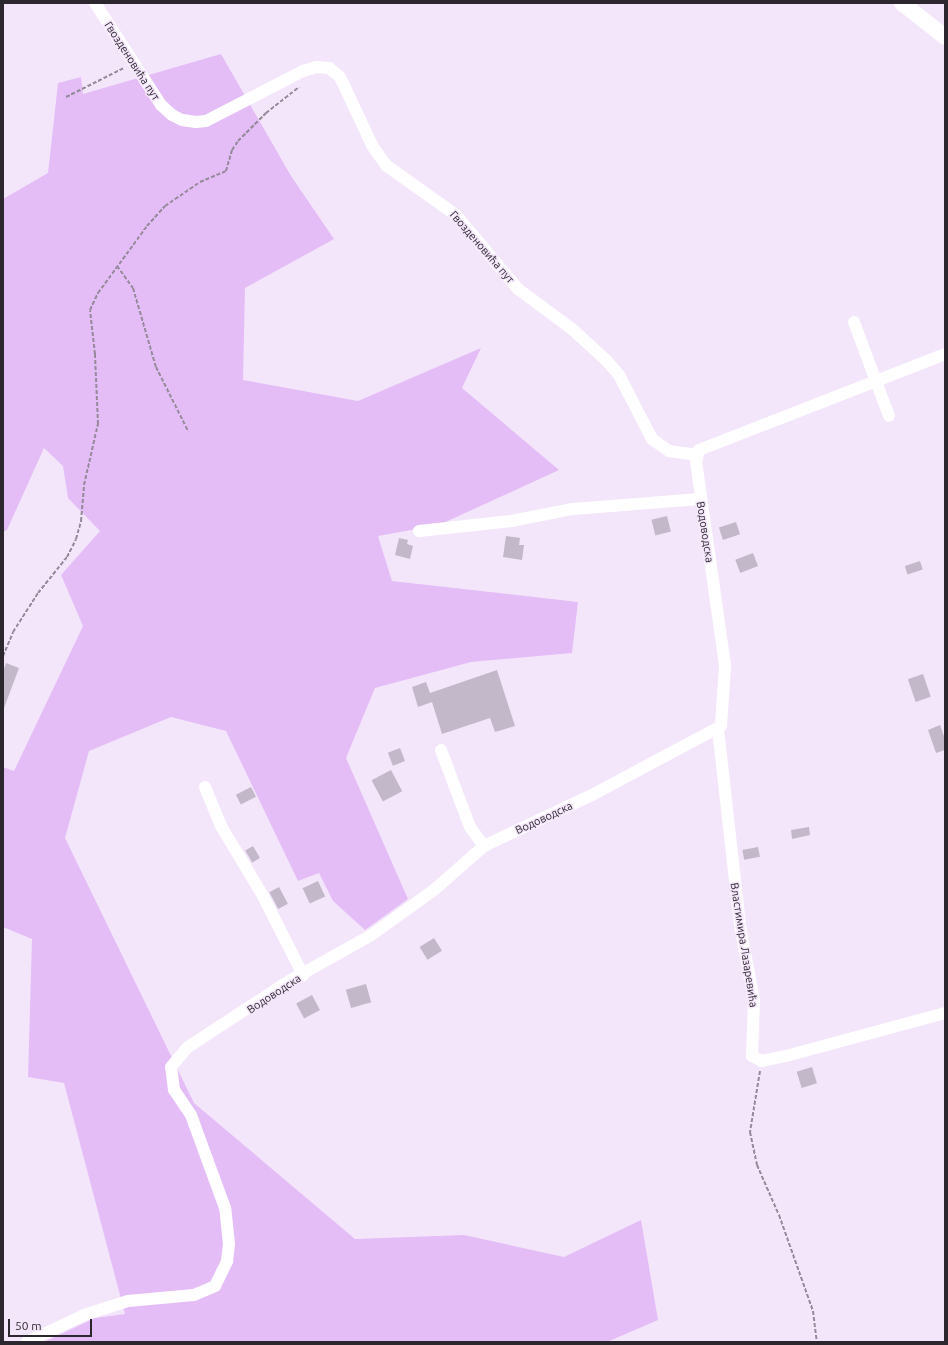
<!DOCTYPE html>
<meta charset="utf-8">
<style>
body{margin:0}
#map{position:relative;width:948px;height:1345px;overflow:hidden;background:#f4e6fa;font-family:Ubuntu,sans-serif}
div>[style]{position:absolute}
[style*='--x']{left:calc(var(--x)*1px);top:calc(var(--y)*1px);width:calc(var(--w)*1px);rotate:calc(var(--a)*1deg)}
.green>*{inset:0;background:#e4bdf7}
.building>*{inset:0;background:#c3b7ca;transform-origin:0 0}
.path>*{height:2px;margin-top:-1px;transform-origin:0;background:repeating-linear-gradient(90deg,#948a99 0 4px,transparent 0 6px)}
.minor>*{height:12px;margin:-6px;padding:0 6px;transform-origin:6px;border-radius:6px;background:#fff}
.major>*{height:16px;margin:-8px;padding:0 8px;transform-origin:8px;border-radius:8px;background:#fff}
span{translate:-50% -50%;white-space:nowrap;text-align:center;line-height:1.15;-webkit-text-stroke:3px #f4e6fa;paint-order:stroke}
.street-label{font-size:11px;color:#2c272f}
.frame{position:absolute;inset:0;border:4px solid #2c272f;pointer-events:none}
.scale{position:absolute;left:8px;top:1319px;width:84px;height:18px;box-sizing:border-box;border:2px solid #2c272f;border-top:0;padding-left:5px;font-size:12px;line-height:14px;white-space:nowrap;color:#2c272f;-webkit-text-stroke:3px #f4e6fa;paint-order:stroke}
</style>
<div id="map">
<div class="green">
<i style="clip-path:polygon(221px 54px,291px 176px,334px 239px,245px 288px,243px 380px,358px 401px,481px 348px,462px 388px,559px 470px,439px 525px,378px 536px,392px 581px,578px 602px,572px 653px,471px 662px,375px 688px,346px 758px,408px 899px,365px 930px,333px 901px,319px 873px,298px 881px,226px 731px,171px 717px,89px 751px,65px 838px,194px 1103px,355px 1239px,464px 1235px,564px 1257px,641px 1220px,658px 1320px,607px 1342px,44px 1342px,95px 1318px,125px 1314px,64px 1083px,28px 1077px,32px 939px,3px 927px,3px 767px,14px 771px,83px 626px,61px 575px,100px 531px,68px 498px,63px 466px,44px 448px,7px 530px,3px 532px,3px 199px,48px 173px,58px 83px,81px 77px,83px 94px)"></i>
</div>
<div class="building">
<i style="left:667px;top:516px;width:16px;height:16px;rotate:76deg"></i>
<i style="left:736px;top:522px;width:13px;height:18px;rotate:72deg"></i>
<i style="clip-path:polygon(506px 536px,520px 538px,519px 545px,524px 545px,522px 560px,503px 557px)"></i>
<i style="clip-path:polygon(399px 538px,408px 540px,407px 544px,413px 546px,410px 559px,395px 555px)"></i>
<i style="left:753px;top:553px;width:14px;height:19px;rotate:69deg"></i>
<i style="left:920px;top:561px;width:9px;height:16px;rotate:72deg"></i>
<i style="clip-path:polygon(6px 663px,19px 668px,4px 708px,3px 672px)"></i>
<i style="clip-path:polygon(497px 670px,515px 726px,495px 732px,490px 718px,442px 734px,432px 702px,418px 707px,412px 687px,426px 682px,430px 693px)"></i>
<i style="left:923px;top:674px;width:24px;height:16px;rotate:71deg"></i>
<i style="clip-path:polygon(940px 725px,945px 739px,945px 750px,936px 753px,928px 730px)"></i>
<i style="left:400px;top:748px;width:14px;height:13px;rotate:69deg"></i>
<i style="left:391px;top:770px;width:24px;height:22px;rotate:62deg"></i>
<i style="left:251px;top:787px;width:11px;height:17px;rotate:63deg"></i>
<i style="clip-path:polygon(809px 827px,810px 835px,792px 839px,791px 830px)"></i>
<i style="left:253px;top:846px;width:14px;height:9px;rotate:60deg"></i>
<i style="left:758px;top:847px;width:10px;height:16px;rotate:79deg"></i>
<i style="left:318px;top:881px;width:17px;height:17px;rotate:65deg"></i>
<i style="left:279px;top:887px;width:19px;height:11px;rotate:62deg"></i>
<i style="left:434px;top:938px;width:15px;height:17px;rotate:58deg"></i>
<i style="left:366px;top:984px;width:19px;height:21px;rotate:74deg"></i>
<i style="left:312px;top:995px;width:17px;height:18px;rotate:62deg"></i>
<i style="left:812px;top:1067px;width:17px;height:16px;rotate:73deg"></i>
</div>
<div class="path">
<i style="--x:66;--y:97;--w:65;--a:-26.6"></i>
<i style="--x:117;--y:266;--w:27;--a:54"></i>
<i style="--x:133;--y:288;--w:82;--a:73.8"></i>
<i style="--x:156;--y:367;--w:72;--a:63.4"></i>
<i style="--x:3;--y:656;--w:26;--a:-67"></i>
<i style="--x:13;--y:632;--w:46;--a:-57.3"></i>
<i style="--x:38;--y:593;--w:46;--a:-51.1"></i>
<i style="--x:67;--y:557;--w:20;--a:-63"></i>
<i style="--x:76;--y:539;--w:19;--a:-74"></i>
<i style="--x:81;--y:521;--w:36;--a:-85"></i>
<i style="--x:84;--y:485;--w:63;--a:-77.1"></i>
<i style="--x:98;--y:424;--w:70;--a:-92.5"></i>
<i style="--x:95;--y:354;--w:44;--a:-96.5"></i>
<i style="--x:90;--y:310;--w:19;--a:-65"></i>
<i style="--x:98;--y:293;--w:83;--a:-53.8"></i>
<i style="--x:147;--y:226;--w:27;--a:-48"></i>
<i style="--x:165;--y:206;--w:42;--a:-34.4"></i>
<i style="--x:200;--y:182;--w:28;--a:-23"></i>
<i style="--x:226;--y:171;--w:22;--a:-74"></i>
<i style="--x:232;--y:150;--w:11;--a:-56"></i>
<i style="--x:238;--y:141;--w:40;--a:-45"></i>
<i style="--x:266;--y:113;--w:42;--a:-38.2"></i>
<i style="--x:760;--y:1071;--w:62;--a:99.3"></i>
<i style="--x:750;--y:1132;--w:34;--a:78"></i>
<i style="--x:757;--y:1165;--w:55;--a:66.3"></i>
<i style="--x:779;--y:1215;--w:102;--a:70.5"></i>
<i style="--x:813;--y:1311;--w:31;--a:83"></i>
</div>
<div class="minor">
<i style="--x:95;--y:3;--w:121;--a:57.1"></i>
<i style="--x:161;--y:105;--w:15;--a:42"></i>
<i style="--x:172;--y:115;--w:11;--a:27"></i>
<i style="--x:182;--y:120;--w:14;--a:8"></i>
<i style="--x:196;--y:122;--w:10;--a:-6"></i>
<i style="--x:206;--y:121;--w:109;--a:-27.3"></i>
<i style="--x:303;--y:71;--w:14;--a:-17"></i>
<i style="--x:316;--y:67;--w:13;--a:4"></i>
<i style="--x:329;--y:68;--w:14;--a:39"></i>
<i style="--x:340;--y:77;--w:77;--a:64.8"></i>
<i style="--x:373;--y:147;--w:24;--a:54"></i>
<i style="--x:387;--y:166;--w:85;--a:35.4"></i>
<i style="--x:456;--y:215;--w:97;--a:50"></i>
<i style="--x:518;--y:289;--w:67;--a:36.5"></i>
<i style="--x:572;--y:329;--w:46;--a:42.4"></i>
<i style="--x:606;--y:360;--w:20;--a:49"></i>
<i style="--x:619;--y:375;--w:72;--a:62.7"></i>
<i style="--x:652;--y:439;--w:21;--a:35"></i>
<i style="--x:669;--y:451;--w:27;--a:8"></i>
<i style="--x:854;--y:322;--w:100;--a:69.6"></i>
<i style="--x:419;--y:531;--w:93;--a:-6.2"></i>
<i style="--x:511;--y:521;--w:63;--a:-11"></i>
<i style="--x:573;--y:509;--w:127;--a:-4.5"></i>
<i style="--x:718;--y:729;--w:198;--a:83.6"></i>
<i style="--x:740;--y:926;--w:75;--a:79.3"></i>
<i style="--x:754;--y:1000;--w:56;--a:92"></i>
<i style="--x:752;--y:1056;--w:11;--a:27"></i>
<i style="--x:762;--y:1061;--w:25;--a:-12"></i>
<i style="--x:786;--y:1056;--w:165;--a:-15.1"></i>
<i style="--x:441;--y:750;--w:82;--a:69.4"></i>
<i style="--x:470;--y:827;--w:24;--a:54"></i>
<i style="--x:205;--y:787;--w:42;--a:67.7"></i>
<i style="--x:221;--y:826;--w:82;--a:59"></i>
<i style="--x:263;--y:896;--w:89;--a:63.1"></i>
<i style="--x:27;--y:1342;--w:63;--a:-25.3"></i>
<i style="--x:84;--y:1315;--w:46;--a:-17.7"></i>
<i style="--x:128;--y:1301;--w:66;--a:-5.2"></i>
<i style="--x:194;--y:1295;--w:23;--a:-23"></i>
<i style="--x:215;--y:1286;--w:28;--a:-64"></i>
<i style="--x:227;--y:1261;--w:17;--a:-83"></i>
<i style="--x:229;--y:1244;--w:36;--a:-96"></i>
<i style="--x:225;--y:1208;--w:99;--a:-110.1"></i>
<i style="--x:191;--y:1115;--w:30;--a:-124"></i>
<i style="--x:174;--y:1090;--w:23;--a:-97"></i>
<i style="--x:171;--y:1067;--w:26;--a:-50"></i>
<i style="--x:188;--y:1047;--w:121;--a:-33.2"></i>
<i style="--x:289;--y:981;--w:93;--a:-29.1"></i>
<i style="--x:370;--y:936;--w:79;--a:-35.7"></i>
<i style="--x:434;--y:890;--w:67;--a:-41.3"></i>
<i style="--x:484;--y:846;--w:119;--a:-25.3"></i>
<i style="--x:592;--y:795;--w:146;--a:-28.1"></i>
<i style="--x:721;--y:726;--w:61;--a:-86.2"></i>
<i style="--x:725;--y:665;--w:205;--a:-98.1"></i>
<i style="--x:696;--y:462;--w:12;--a:-76"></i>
<i style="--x:699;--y:450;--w:264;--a:-21.3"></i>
</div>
<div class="major">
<i style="--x:902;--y:3;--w:55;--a:38.3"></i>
</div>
<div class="street-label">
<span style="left:132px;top:61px;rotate:57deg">Гвозденовића пут</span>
<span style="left:482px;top:247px;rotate:49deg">Гвозденовића пут</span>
<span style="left:705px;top:532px;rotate:81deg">Водоводска</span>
<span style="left:544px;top:818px;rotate:-25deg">Водоводска</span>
<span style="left:744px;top:945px;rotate:81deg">Властимира Лазаревића</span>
<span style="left:274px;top:994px;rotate:-33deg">Водоводска</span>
</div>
<div class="frame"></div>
<div class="scale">50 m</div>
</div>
